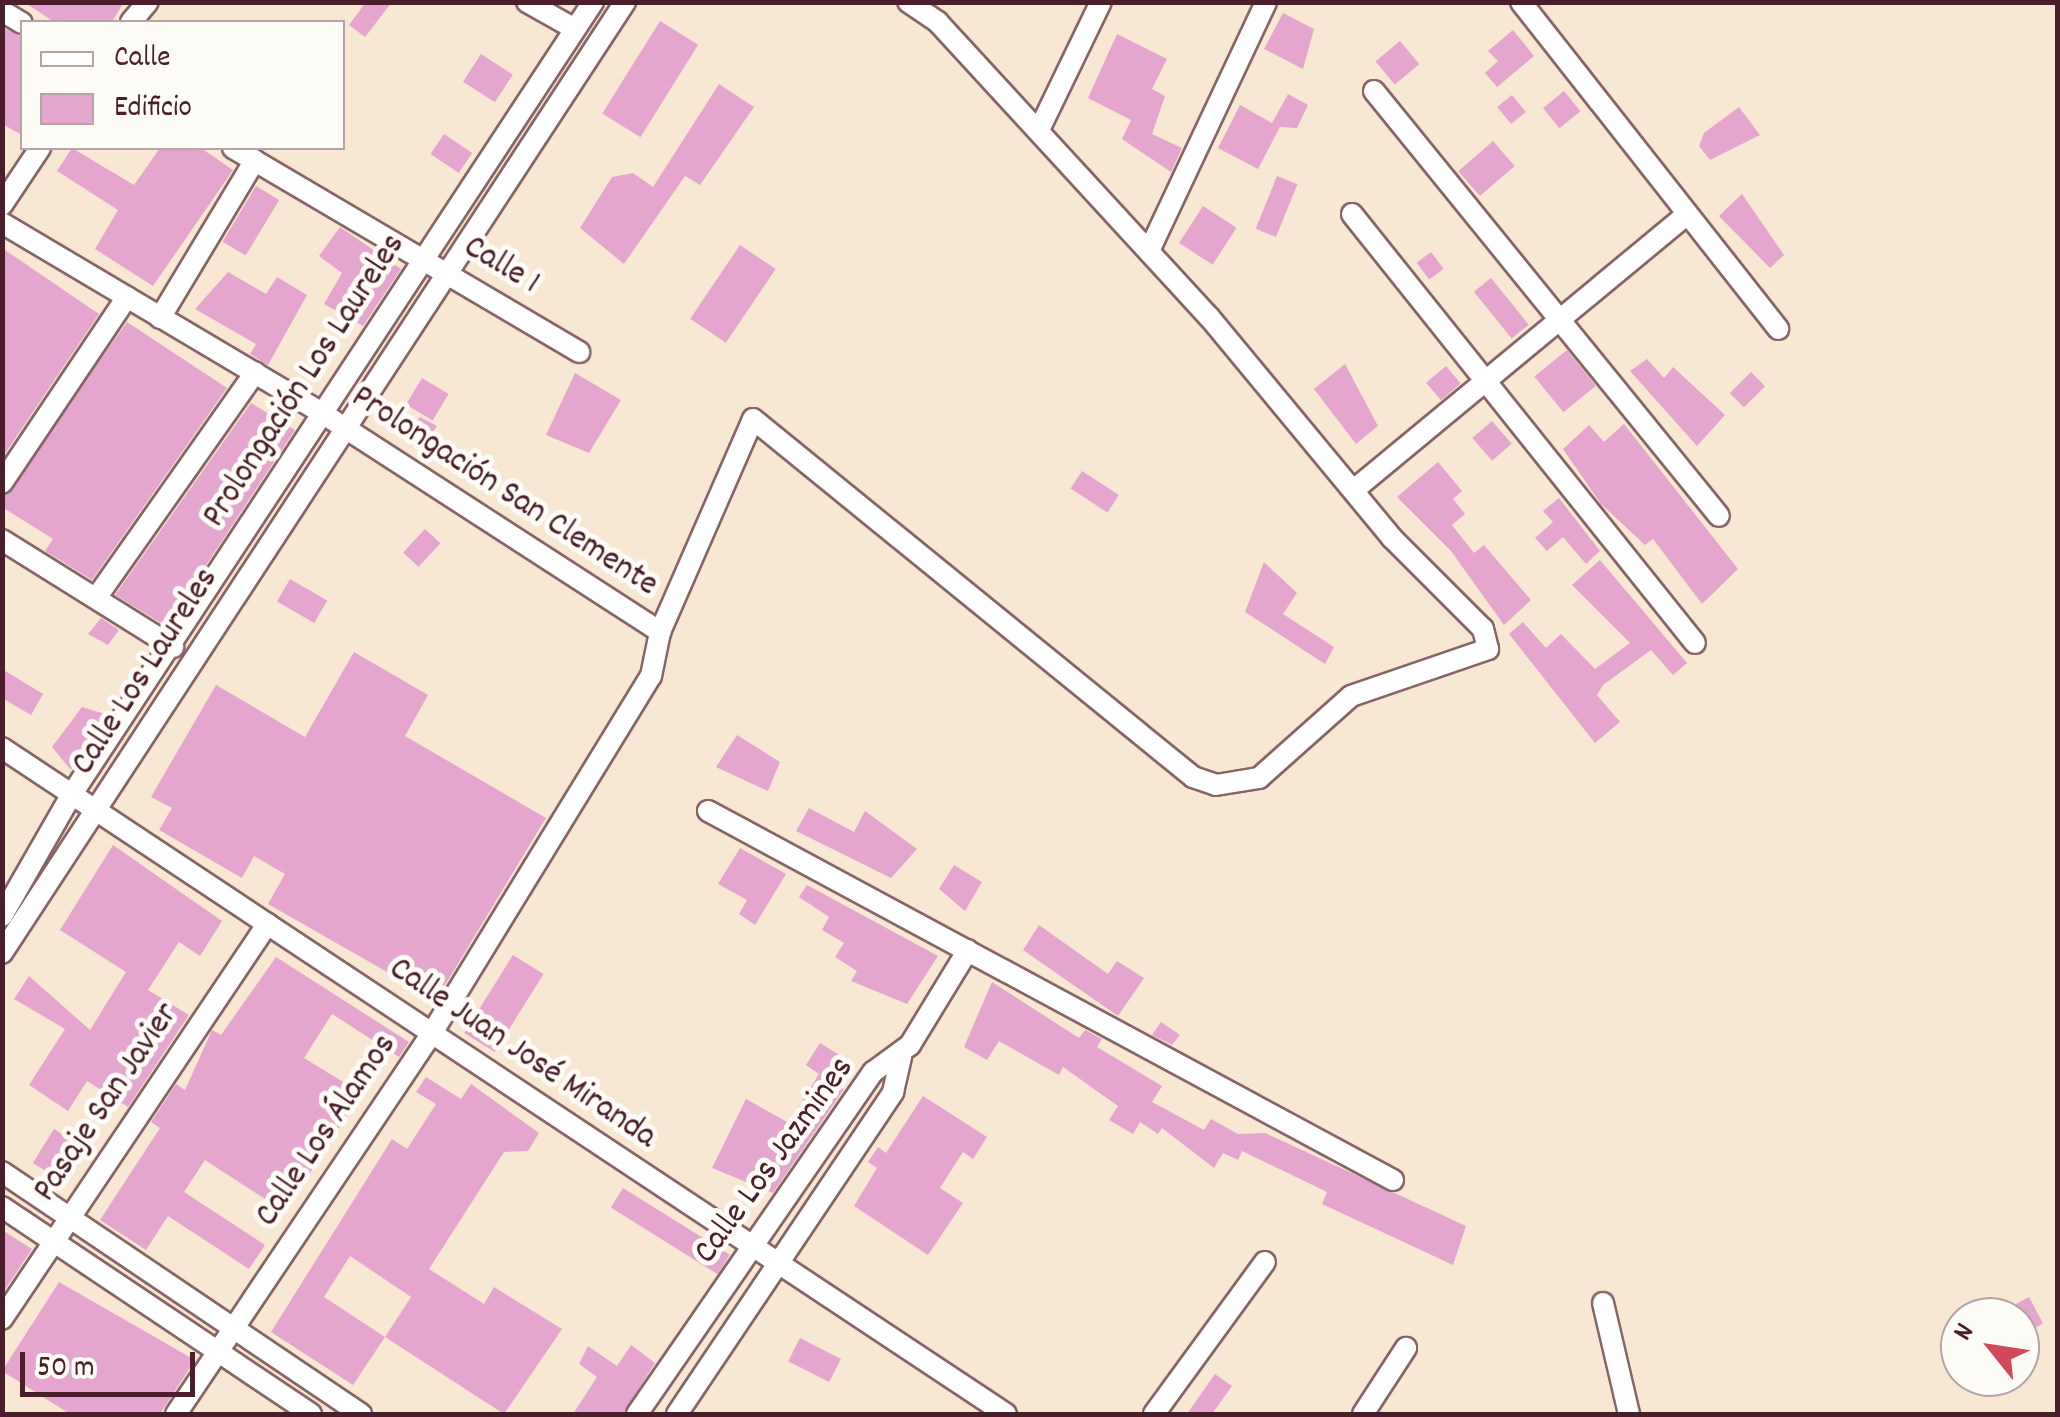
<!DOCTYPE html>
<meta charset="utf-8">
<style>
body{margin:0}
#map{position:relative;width:2060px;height:1417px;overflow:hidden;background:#f8e7d3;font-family:Dekko,sans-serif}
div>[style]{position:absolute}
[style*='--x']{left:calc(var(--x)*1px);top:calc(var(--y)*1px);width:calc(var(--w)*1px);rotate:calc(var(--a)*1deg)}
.building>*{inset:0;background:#e4a6ce;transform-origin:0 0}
.roads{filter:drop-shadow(2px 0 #876566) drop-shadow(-2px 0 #876566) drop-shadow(0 2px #876566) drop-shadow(0 -2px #876566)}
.street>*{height:20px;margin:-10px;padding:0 10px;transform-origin:10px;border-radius:10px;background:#fff}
span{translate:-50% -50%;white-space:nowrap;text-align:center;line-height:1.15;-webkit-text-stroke:10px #fdfcf7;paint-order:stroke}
.street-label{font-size:35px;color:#4a1f2b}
.frame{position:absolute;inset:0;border:5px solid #4a1f2b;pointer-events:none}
.legend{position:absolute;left:20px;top:20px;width:325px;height:130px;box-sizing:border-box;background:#fdfcf7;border:2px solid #b5a4a5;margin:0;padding:12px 18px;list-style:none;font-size:30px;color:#4a1f2b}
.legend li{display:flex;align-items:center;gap:20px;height:50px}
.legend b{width:50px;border:2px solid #b5a4a5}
.north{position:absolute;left:1940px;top:1297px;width:100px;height:100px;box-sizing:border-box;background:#fdfcf7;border:2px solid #b5a4a5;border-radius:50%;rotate:300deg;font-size:28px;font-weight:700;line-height:40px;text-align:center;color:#4a1f2b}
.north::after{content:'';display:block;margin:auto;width:35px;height:45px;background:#d1495b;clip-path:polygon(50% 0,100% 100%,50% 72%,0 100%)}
.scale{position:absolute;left:20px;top:1352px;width:175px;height:45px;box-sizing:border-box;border:5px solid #4a1f2b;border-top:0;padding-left:12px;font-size:30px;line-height:35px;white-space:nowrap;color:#4a1f2b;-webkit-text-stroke:8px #fdfcf7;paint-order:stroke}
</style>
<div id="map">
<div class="building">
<i style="clip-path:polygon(24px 2px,124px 2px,112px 22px,54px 22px)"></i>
<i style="clip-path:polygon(366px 2px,392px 2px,365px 37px,349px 25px)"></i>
<i style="clip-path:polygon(1283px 13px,1314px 29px,1303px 69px,1264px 49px)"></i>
<i style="left:660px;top:21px;width:45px;height:109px;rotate:32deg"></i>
<i style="clip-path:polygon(2px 27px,22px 37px,22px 135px,2px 124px)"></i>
<i style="clip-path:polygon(1513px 30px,1534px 56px,1497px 87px,1485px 73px,1498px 61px,1488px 51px)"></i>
<i style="clip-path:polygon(1117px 34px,1167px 59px,1152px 89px,1165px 96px,1152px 134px,1182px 148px,1171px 172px,1122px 139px,1131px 120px,1088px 98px)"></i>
<i style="left:1400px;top:41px;width:30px;height:32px;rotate:50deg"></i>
<i style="left:481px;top:54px;width:38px;height:33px;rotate:33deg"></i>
<i style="clip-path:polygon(719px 84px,754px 107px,700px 185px,685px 176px,624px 264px,580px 228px,612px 177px,633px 173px,653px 187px)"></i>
<i style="left:1564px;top:91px;width:26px;height:27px;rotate:51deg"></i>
<i style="clip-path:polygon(1288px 94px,1308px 105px,1297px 128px,1280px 127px,1258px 169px,1218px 148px,1240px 105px,1272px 123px)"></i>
<i style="left:1512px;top:95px;width:22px;height:19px;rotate:51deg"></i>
<i style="clip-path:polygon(1739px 107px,1760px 135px,1710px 160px,1699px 146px,1704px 133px)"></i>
<i style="left:444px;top:134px;width:34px;height:24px;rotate:34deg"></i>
<i style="left:1493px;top:141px;width:33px;height:46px;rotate:49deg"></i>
<i style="clip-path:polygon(72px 148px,134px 185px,160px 148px,201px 148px,233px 170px,153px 286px,95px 249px,118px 210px,57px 171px)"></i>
<i style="left:1277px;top:176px;width:22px;height:57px;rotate:22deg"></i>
<i style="left:256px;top:186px;width:27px;height:65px;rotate:31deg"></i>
<i style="clip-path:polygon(1742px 194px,1784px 255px,1770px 268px,1719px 216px)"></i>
<i style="left:1203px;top:206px;width:40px;height:44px;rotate:33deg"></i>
<i style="clip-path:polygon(340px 227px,401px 269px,363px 326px,324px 304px,342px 273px,319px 256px)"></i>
<i style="left:740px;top:245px;width:43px;height:89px;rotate:34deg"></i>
<i style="clip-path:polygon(2px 248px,99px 314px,2px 458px)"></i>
<i style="left:1431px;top:252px;width:21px;height:18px;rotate:53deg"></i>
<i style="clip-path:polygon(228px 272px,266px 294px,277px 277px,307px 295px,268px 365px,250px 354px,256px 344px,195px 309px)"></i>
<i style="left:1491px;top:278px;width:60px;height:22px;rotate:51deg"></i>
<i style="clip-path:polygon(127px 322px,227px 388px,92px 580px,45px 551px,53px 539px,2px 507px,2px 497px)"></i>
<i style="left:1567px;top:350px;width:46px;height:42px;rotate:51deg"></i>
<i style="clip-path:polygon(1647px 359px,1664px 378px,1673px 367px,1725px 415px,1697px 446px,1630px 371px)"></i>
<i style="clip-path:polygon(1345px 364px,1378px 426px,1356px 444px,1314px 389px)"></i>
<i style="left:1446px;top:366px;width:23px;height:26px;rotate:50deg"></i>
<i style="left:1751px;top:372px;width:20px;height:30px;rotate:45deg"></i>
<i style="clip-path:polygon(575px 373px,621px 400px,589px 453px,546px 435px)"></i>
<i style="left:422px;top:378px;width:31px;height:31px;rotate:31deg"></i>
<i style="clip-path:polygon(251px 403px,295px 430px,166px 626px,115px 595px)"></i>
<i style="clip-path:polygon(420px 417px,437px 426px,426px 443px,409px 430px)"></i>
<i style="left:1492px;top:421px;width:30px;height:26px;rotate:49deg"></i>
<i style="clip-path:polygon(1624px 424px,1738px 569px,1702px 604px,1653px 539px,1645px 545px,1601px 504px,1563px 449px,1589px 425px,1604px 442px)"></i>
<i style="clip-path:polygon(1438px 462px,1462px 491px,1453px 499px,1465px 514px,1452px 525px,1474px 553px,1484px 545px,1531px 600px,1504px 625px,1451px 551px,1397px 497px)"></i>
<i style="left:1082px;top:471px;width:44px;height:21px;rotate:33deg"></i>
<i style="clip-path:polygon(1559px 498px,1600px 551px,1586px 564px,1563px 537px,1547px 551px,1535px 538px,1553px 522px,1543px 511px)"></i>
<i style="left:425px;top:529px;width:21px;height:32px;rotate:43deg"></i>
<i style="clip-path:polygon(1600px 560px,1687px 663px,1673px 675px,1651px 650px,1603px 685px,1597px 695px,1620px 722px,1595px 743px,1509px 634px,1523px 622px,1546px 648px,1561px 634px,1595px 669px,1630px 643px,1572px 585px)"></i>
<i style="clip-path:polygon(1264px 562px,1297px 593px,1283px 614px,1334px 647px,1325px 664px,1245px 612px)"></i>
<i style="left:290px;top:579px;width:43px;height:26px;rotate:30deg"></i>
<i style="clip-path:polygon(101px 618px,119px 630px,108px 645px,88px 634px)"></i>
<i style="clip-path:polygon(354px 652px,428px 695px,405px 736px,546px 818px,436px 1000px,268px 904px,285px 874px,254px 856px,242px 878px,159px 830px,172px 808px,151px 797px,216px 685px,305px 737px)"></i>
<i style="clip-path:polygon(2px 669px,43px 694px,31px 715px,2px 698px)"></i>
<i style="clip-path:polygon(82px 707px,108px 715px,71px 770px,52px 747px)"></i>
<i style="clip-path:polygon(737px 735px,780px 762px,768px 791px,716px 767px)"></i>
<i style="clip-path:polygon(809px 808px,854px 832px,865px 811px,917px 849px,891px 878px,796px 831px)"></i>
<i style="clip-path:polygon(113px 845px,222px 921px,200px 956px,179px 942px,148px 990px,189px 1015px,128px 1107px,87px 1081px,68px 1111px,29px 1085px,65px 1029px,14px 999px,29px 976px,90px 1030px,126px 972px,60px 930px)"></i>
<i style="clip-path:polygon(740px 848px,786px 874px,755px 925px,739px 914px,747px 900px,718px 884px)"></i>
<i style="clip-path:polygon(954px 865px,982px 882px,965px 911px,939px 889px)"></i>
<i style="clip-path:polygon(807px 885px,938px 956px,907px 1004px,851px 981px,857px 971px,835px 957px,844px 943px,822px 930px,829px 917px,799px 897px)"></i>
<i style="clip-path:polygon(1039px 925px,1108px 974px,1117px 961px,1144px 978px,1118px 1016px,1023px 950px)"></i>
<i style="left:513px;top:955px;width:36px;height:92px;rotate:32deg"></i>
<i style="clip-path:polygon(276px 957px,409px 1042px,399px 1057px,332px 1014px,304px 1058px,361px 1093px,285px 1212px,205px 1160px,184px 1192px,265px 1245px,249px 1269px,168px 1216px,146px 1250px,100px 1220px,160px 1128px,151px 1122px,176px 1084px,185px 1090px,212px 1030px,221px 1035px)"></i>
<i style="clip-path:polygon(992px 982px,1079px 1038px,1085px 1030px,1102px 1039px,1097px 1047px,1162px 1086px,1152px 1102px,1204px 1130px,1211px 1119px,1238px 1134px,1265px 1133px,1466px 1226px,1453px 1265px,1322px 1204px,1327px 1192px,1242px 1151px,1238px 1160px,1223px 1153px,1214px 1168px,1162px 1128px,1158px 1134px,1140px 1122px,1133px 1134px,1109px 1120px,1118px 1106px,1063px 1067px,1059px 1075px,999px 1041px,987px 1060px,964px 1047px)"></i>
<i style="clip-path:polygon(1161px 1022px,1180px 1035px,1172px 1045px,1152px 1035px)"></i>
<i style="clip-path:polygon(820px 1043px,849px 1061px,835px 1083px,844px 1089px,773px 1193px,712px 1168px,746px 1099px,789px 1123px,819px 1074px,806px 1065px)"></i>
<i style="clip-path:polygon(evenodd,426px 1077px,461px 1099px,471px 1084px,539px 1133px,528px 1151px,504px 1152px,429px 1269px,484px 1304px,494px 1287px,562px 1329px,504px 1414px,385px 1337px,353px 1385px,271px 1332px,392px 1139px,407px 1149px,436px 1104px,416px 1092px,426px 1077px,350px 1256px,411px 1297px,385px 1337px,324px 1297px,350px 1256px)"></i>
<i style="clip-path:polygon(923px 1096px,987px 1137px,973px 1159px,963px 1152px,940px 1188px,963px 1203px,928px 1255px,854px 1206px,877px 1168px,868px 1162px,878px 1147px,886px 1153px)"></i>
<i style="left:54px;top:1129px;width:26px;height:40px;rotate:32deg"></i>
<i style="left:623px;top:1188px;width:126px;height:23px;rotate:32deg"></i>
<i style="clip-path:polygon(2px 1230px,32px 1249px,2px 1294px)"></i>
<i style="clip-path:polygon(59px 1282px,195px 1360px,160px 1414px,70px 1414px,2px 1371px)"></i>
<i style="left:2029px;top:1297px;width:30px;height:18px;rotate:62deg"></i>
<i style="left:800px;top:1338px;width:46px;height:26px;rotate:27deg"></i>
<i style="clip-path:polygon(631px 1345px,655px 1363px,623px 1414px,573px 1414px,597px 1377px,579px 1364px,588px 1346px,617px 1366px)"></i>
<i style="clip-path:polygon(1215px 1374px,1232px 1386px,1212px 1414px,1187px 1414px)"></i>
</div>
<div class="roads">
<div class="street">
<i style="--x:527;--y:2;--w:55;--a:29.4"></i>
<i style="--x:1521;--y:2;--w:416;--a:51.8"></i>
<i style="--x:2;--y:11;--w:23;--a:31"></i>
<i style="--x:131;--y:22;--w:26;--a:-50"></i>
<i style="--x:1374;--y:91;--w:547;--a:50.93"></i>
<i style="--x:1039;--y:130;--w:142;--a:-64.2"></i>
<i style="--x:233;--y:148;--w:402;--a:30.5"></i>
<i style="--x:2;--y:205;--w:69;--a:-56.3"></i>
<i style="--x:1352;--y:214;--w:549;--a:51.36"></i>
<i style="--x:2;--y:223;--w:372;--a:30.7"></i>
<i style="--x:322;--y:413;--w:403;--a:32.9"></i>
<i style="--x:1149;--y:251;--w:275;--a:-64.8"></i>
<i style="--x:160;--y:318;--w:184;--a:-59"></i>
<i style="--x:2;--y:483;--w:224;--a:-56.1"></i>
<i style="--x:1355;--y:489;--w:431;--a:-39.6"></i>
<i style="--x:2;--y:540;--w:202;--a:32"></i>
<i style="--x:96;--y:598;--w:276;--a:-54.8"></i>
<i style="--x:2;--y:748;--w:1205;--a:33.56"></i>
<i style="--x:708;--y:811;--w:778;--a:28.31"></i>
<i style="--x:2;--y:916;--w:141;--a:-60.2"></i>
<i style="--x:72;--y:794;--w:948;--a:-56.66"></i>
<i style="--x:2;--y:953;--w:1137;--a:-56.77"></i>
<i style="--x:2;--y:1172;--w:433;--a:34"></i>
<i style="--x:2;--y:1207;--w:372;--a:33.8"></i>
<i style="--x:1603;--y:1303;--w:114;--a:76.8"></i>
<i style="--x:2;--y:1319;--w:476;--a:-56.1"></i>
<i style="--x:176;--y:1414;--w:459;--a:-56.1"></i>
<i style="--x:432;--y:1033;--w:419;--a:-58.5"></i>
<i style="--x:651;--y:676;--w:45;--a:-78.4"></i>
<i style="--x:660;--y:632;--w:232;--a:-66.4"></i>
<i style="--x:753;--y:419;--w:567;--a:39.13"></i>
<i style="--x:1193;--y:777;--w:24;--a:19"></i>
<i style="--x:1216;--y:785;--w:44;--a:-9.2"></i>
<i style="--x:1259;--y:778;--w:123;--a:-41.7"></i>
<i style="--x:1351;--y:696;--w:145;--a:-18.9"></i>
<i style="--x:1488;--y:649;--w:21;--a:-104"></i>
<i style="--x:1483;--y:629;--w:129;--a:-135"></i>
<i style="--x:1392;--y:538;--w:287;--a:-129.6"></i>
<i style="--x:1209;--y:317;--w:401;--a:-132.6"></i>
<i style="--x:938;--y:22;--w:36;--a:-146"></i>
<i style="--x:637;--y:1414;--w:416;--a:-55.4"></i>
<i style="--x:873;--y:1072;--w:46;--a:-36.1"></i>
<i style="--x:910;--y:1045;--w:111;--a:-58.6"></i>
<i style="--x:677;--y:1414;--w:388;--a:-56.1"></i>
<i style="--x:893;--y:1092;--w:37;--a:-77"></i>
<i style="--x:1154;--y:1414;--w:188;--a:-53.9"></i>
<i style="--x:1363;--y:1414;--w:79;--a:-56.9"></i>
</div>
</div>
<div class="street-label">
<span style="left:501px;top:266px;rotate:31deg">Calle 1</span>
<span style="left:305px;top:381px;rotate:-57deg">Prolongación Los Laureles</span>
<span style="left:504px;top:492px;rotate:33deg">Prolongación San Clemente</span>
<span style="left:146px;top:672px;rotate:-57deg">Calle Los Laureles</span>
<span style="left:522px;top:1054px;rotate:34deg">Calle Juan José Miranda</span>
<span style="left:107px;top:1103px;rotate:-56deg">Pasaje San Javier</span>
<span style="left:327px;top:1131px;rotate:-56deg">Calle Los Álamos</span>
<span style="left:775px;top:1161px;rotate:-54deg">Calle Los Jazmines</span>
</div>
<div class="frame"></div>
<ul class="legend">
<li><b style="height:12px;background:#fff"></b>Calle</li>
<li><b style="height:28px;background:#e4a6ce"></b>Edificio</li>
</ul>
<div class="north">N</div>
<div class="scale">50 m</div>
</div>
